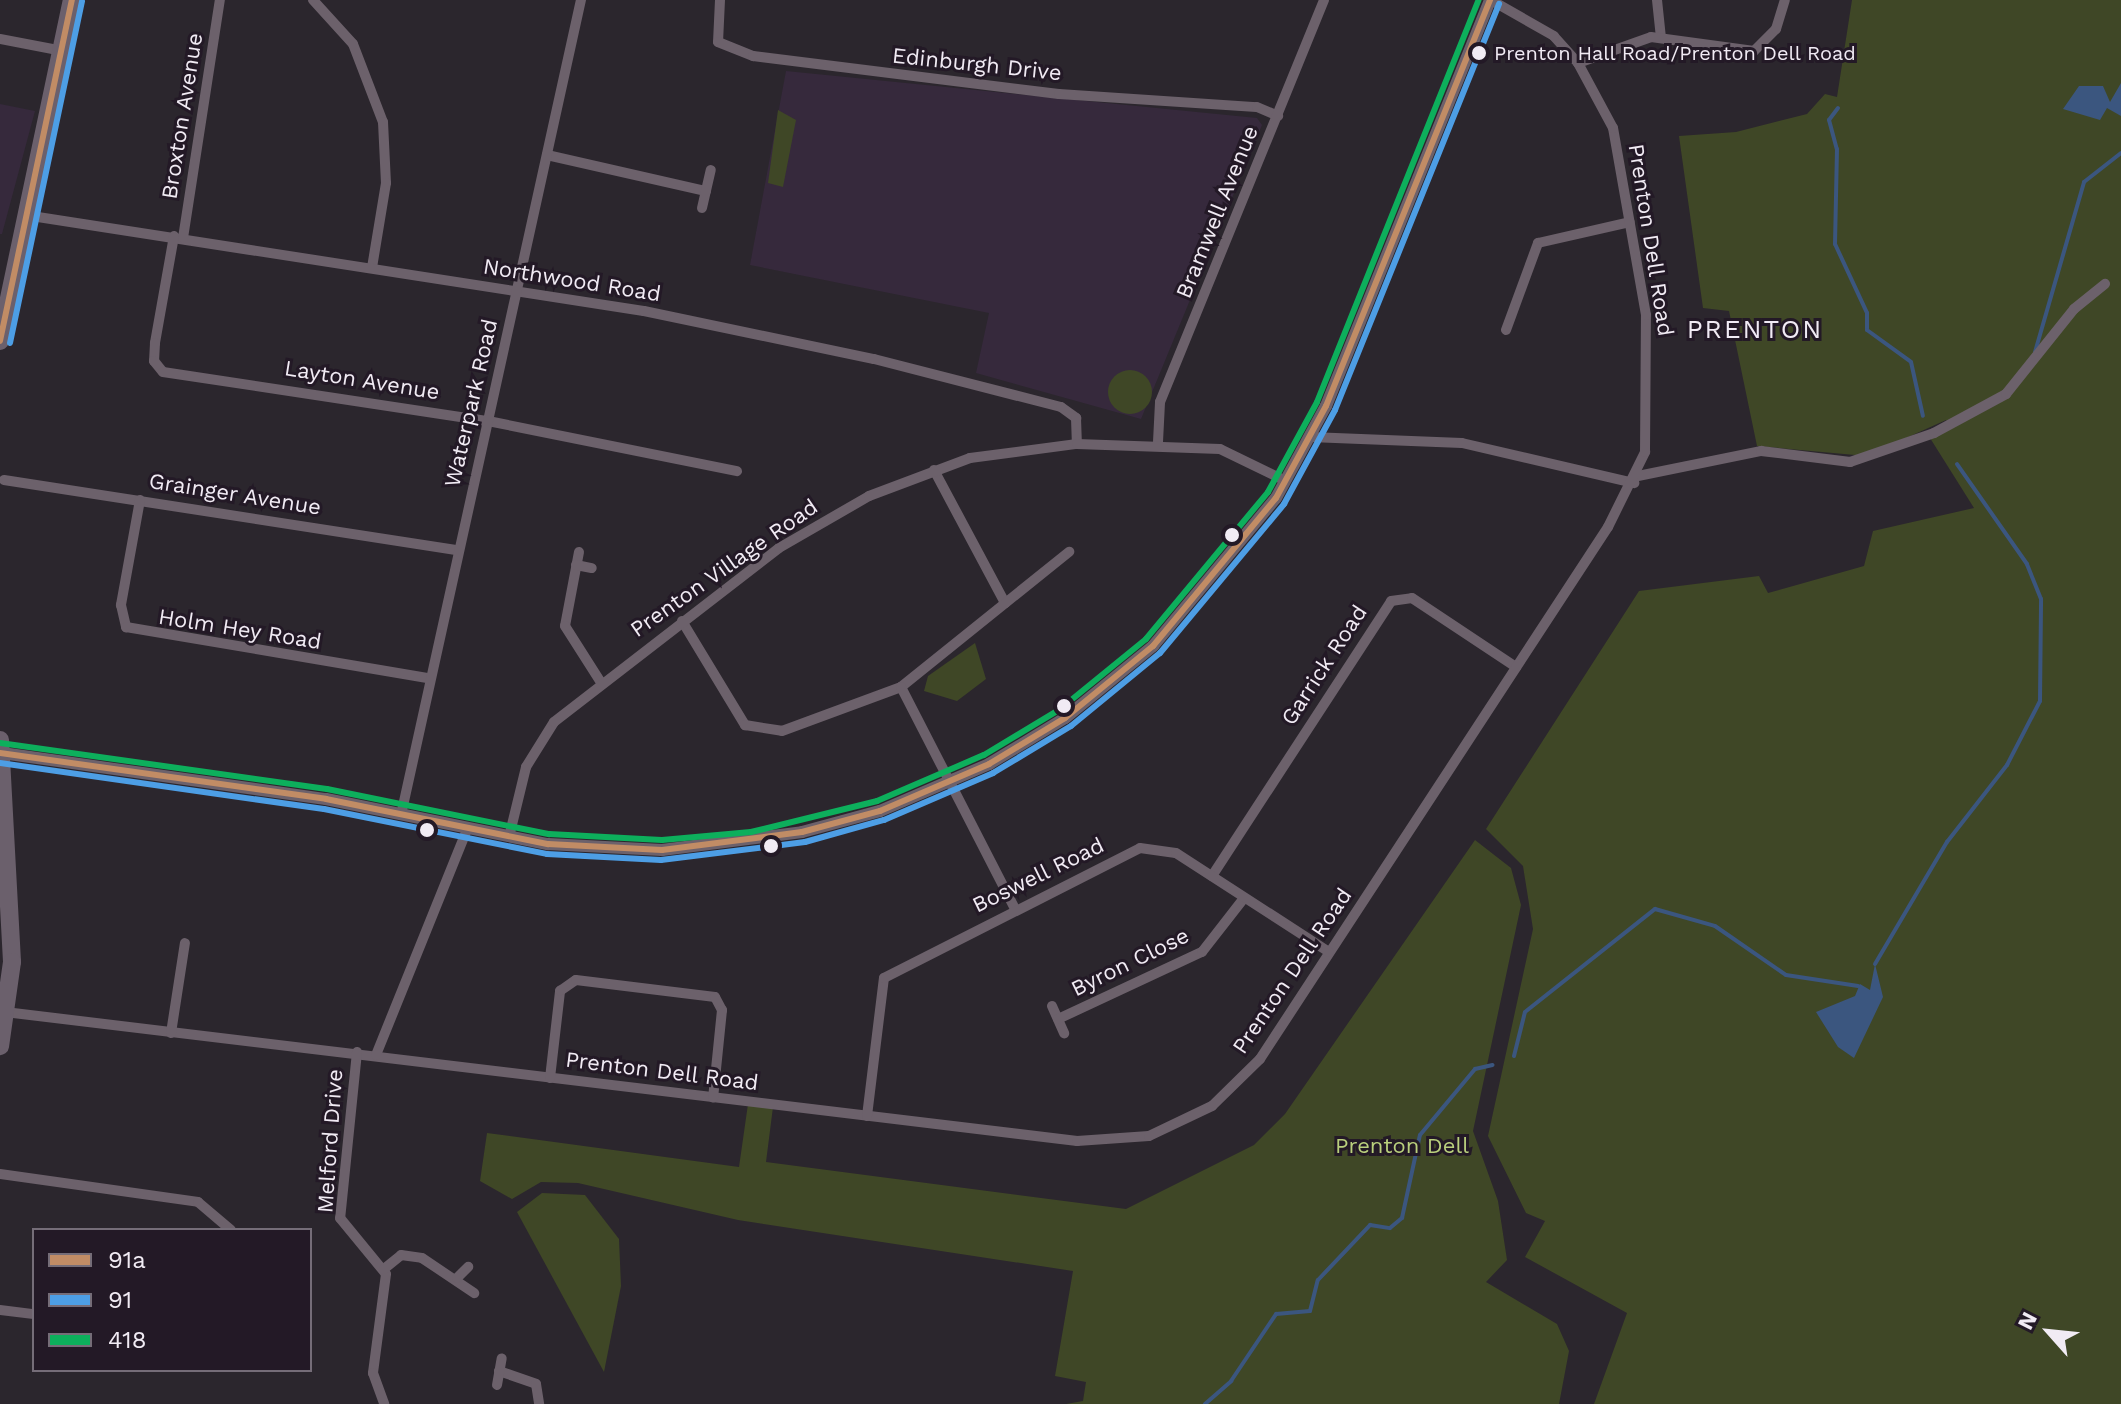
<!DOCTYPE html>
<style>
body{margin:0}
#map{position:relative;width:2121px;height:1404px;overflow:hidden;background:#2b262d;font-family:"Work Sans",sans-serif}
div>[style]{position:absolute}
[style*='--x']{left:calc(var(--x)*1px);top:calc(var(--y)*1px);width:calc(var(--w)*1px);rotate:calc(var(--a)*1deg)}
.built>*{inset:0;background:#36293c}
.green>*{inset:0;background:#3f4726}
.round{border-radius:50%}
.water>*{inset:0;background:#3b567f}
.stream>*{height:4px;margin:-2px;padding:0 2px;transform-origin:2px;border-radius:2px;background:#3b567f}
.minor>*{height:10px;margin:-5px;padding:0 5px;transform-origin:5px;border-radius:5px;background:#6c616b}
.tertiary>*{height:12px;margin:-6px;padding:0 6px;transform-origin:6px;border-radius:6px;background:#6c616b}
.trunk>*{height:18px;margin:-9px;padding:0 9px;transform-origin:9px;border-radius:9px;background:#6b606c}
.bus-1>*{height:6px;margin:-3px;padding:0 3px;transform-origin:3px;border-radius:3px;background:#c18c65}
.bus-2>*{height:6px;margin:-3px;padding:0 3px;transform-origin:3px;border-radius:3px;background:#4d9ee5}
.bus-3>*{height:6px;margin:-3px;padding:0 3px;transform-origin:3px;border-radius:3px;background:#0daf5c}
.dots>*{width:22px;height:22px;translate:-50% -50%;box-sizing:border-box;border:4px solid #231926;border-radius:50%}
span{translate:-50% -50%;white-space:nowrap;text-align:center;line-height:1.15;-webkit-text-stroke:6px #231926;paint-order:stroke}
.bus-label{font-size:20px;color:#f1ebf4}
.left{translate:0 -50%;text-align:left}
.street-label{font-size:22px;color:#f1ebf4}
.park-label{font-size:22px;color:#bad07d}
.quarter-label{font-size:26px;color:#f1ebf4;letter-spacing:2px}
.legend{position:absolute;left:32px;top:1228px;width:280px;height:144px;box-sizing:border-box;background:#231926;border:2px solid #756d78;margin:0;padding:10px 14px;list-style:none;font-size:24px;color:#f1ebf4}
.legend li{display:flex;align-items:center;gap:16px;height:40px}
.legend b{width:40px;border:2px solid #756d78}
.north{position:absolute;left:2009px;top:1292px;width:80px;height:80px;-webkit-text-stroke:6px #231926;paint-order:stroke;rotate:297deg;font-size:22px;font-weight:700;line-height:32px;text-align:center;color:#f1ebf4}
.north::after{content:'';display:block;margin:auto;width:28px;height:36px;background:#f1ebf4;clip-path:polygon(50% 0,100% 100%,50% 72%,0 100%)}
</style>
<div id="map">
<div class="built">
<i style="clip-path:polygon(786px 71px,1257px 118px,1262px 125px,1141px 419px,976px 373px,989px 313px,750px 265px)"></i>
<i style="clip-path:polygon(0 104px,35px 111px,2px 234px,0 234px)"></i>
</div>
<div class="green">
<i style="clip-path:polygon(1852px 0,2121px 0,2121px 1404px,1594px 1404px,1627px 1313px,1525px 1257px,1545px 1221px,1526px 1213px,1488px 1136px,1533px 929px,1523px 866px,1486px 829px,1639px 591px,1759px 576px,1768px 593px,1864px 566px,1873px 531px,1974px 508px,1930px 438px,1953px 428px,1946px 420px,1866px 456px,1757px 446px,1729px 311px,1703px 308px,1679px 136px,1736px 132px,1807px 114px,1825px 94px,1837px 97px)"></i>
<i style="clip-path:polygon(778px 110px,796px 120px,783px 187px,768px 183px)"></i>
<i class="round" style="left:1108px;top:370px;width:44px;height:44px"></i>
<i style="clip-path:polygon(975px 643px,986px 679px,957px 701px,924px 691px,928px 676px)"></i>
<i style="clip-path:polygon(1475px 840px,1511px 868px,1521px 905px,1473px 1131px,1498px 1201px,1507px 1260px,1486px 1282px,1557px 1324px,1569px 1351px,1559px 1404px,1066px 1404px,1083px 1401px,1086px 1382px,1055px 1376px,1073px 1271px,738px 1220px,578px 1183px,541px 1182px,512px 1199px,480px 1181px,487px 1133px,739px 1167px,748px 1104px,773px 1107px,766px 1162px,1126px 1209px,1254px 1145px,1285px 1114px)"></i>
<i style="clip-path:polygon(542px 1193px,585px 1195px,619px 1239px,621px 1286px,604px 1372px,517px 1212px)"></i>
</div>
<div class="water">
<i style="clip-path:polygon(2121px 83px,2121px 116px,2107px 108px,2100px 120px,2063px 109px,2079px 86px,2103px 86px,2110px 102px)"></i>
<i style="clip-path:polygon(1875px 964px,1883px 997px,1854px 1058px,1838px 1047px,1816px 1012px,1855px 996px,1860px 984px,1870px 990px)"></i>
</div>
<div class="stream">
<i style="--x:1838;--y:108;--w:15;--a:127"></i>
<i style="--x:1829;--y:120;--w:30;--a:75"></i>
<i style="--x:1837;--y:149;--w:95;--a:91.2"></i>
<i style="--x:1835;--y:244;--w:76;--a:65.1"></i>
<i style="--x:1867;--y:313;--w:17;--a:90"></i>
<i style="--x:1867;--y:330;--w:54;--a:36"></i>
<i style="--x:1911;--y:362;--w:55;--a:77.5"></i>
<i style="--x:2035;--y:352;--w:177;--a:-73.9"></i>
<i style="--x:2084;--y:182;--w:47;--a:-38.1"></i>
<i style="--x:1875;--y:964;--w:142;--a:-59.5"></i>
<i style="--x:1947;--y:842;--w:98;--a:-52.1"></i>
<i style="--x:2007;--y:765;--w:72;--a:-62.7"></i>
<i style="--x:2040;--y:701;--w:102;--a:-89.4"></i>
<i style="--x:2041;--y:599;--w:38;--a:-112"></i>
<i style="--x:2027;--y:564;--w:122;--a:-125"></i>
<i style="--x:1514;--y:1056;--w:45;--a:-76"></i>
<i style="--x:1525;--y:1012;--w:166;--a:-38.4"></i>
<i style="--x:1655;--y:909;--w:62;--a:15.8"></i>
<i style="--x:1715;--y:926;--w:86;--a:34.6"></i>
<i style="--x:1786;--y:975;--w:73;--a:8.7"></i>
<i style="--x:1205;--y:1404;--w:35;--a:-41"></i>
<i style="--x:1231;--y:1381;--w:81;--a:-56.1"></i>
<i style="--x:1276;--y:1314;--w:34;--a:-5"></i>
<i style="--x:1310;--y:1311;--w:32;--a:-76"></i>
<i style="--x:1318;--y:1280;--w:76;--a:-46.6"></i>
<i style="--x:1370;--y:1225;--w:20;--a:9"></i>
<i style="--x:1390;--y:1228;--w:16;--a:-40"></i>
<i style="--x:1402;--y:1218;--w:85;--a:-77.8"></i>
<i style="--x:1420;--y:1135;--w:86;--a:-50.2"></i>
<i style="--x:1475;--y:1069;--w:18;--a:-13"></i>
</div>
<div class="minor">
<i style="--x:313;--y:0;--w:59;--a:47.7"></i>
<i style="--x:353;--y:44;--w:84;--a:69"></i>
<i style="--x:383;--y:122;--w:61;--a:87.2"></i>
<i style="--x:386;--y:183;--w:86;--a:99.4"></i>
<i style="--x:720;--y:0;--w:42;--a:92.7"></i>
<i style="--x:718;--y:42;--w:38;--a:22"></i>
<i style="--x:753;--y:56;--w:308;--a:7.1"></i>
<i style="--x:1059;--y:94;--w:198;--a:3.8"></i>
<i style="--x:1257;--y:107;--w:23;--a:23"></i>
<i style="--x:1657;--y:0;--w:38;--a:84"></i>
<i style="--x:0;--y:39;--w:64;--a:10.8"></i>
<i style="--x:1578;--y:63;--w:77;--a:-19.6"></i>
<i style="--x:1651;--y:37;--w:104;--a:7.7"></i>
<i style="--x:1754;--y:51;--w:31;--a:-45"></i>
<i style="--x:1776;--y:29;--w:30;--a:-73"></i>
<i style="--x:547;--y:155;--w:163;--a:12.8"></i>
<i style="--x:702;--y:208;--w:39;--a:-77"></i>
<i style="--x:25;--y:215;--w:626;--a:8.82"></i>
<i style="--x:644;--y:311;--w:235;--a:11.8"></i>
<i style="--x:874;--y:359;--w:193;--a:14.4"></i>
<i style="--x:1061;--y:407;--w:19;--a:36"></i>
<i style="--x:1076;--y:418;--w:26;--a:88"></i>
<i style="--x:174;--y:236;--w:109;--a:100.1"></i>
<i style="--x:155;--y:343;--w:18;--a:93"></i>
<i style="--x:154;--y:361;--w:14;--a:51"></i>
<i style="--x:163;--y:372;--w:329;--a:8.6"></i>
<i style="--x:488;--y:421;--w:254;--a:11.4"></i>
<i style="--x:183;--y:238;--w:241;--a:-81.2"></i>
<i style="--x:1506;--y:330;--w:93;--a:-69.8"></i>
<i style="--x:1538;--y:243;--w:94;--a:-12.9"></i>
<i style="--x:1310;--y:437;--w:152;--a:2.3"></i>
<i style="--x:1462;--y:443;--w:177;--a:13.1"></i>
<i style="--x:1158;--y:442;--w:40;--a:-87.1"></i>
<i style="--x:1160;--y:402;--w:434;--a:-67.8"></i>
<i style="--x:934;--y:470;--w:151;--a:61.9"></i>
<i style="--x:1638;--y:476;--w:126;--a:-11.5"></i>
<i style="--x:1761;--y:451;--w:90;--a:7"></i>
<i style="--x:1850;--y:462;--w:89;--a:-19"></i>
<i style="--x:1934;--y:433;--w:82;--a:-28.4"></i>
<i style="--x:2006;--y:394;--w:109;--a:-51.3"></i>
<i style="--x:2074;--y:309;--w:40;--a:-39"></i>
<i style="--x:4;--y:480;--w:459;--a:8.8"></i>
<i style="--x:140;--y:500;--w:107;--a:100.3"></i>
<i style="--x:121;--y:605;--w:23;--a:77"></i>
<i style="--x:126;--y:627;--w:307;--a:9.6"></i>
<i style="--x:579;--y:552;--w:75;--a:100.7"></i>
<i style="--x:565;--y:626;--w:65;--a:57.5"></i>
<i style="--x:576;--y:565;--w:16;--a:11"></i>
<i style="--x:682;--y:621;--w:122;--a:58.8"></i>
<i style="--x:745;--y:725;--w:37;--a:9"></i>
<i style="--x:782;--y:731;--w:127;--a:-20.3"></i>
<i style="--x:901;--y:687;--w:216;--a:-38.8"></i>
<i style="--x:901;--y:687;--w:247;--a:62.8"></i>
<i style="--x:401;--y:815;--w:835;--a:-77.55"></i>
<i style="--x:509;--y:837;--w:72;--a:-76.3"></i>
<i style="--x:526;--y:767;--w:53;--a:-58.1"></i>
<i style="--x:554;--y:722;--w:284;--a:-37.7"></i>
<i style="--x:779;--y:548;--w:104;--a:-30"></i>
<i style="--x:869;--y:496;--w:108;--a:-20.6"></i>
<i style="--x:970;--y:458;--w:108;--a:-7.5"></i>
<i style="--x:1077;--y:444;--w:143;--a:2"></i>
<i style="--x:1220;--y:449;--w:73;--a:25.9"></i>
<i style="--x:1212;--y:876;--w:328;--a:-56.9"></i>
<i style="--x:1391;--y:601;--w:21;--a:-8"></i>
<i style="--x:1412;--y:598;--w:125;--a:33.6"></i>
<i style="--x:1052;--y:1006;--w:30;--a:66"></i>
<i style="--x:5;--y:1012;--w:1080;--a:6.86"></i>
<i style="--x:1077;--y:1141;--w:72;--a:-4"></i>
<i style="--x:1149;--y:1136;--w:70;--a:-25.5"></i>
<i style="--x:1212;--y:1106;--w:67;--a:-44.4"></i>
<i style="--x:1260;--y:1059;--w:636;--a:-56.81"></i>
<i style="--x:1608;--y:527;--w:84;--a:-63.7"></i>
<i style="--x:1645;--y:452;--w:137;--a:-89.6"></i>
<i style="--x:1646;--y:315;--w:190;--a:-100"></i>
<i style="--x:1613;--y:128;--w:74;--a:-118.3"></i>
<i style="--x:1578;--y:63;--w:36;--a:-132"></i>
<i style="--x:1554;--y:36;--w:73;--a:-150.3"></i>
<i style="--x:1058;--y:1019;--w:159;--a:-25"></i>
<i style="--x:1202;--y:952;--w:68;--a:-52.1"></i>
<i style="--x:171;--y:1033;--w:91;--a:-81.2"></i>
<i style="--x:357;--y:1052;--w:167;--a:95.8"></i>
<i style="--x:340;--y:1218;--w:72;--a:50.6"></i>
<i style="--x:386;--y:1274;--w:100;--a:97.5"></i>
<i style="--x:373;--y:1373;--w:33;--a:70"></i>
<i style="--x:376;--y:1055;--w:243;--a:-68"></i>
<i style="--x:550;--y:1078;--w:88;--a:-83.4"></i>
<i style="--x:560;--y:991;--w:19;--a:-35"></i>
<i style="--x:576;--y:980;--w:140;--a:7"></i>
<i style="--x:715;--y:997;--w:15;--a:62"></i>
<i style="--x:722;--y:1010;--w:88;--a:95.8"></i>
<i style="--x:867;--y:1116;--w:139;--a:-83"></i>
<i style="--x:884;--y:978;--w:287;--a:-26.9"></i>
<i style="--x:1140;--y:848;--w:36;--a:8"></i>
<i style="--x:1176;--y:853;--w:182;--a:32.9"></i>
<i style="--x:0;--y:1174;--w:200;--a:8"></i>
<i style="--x:198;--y:1202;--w:43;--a:40.3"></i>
<i style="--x:384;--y:1269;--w:22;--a:-39"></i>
<i style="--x:401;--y:1255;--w:21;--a:8"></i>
<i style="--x:422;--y:1258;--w:63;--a:33.9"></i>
<i style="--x:457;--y:1278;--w:16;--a:-45"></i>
<i style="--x:0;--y:1310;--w:34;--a:7"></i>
<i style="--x:499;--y:1371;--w:39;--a:19"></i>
<i style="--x:536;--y:1384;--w:20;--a:81"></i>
<i style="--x:497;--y:1385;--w:27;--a:-80"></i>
</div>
<div class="tertiary">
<i style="--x:2;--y:753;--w:327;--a:8.1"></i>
<i style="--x:326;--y:799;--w:227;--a:11.5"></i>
<i style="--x:548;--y:844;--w:114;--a:3"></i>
<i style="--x:662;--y:850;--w:141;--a:-7.3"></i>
<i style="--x:802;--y:832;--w:81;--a:-15.1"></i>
<i style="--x:880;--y:811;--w:119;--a:-23.3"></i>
<i style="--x:989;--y:764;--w:89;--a:-31.2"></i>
<i style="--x:1065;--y:718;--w:114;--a:-39.3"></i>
<i style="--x:1153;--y:646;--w:192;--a:-50.3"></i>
<i style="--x:1276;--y:498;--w:105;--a:-61.5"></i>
<i style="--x:1326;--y:406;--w:438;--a:-68"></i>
</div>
<div class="trunk">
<i style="--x:0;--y:341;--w:349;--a:-78.1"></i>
<i style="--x:0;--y:740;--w:222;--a:86.9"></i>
<i style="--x:12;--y:962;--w:85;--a:98.1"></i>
</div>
<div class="bus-1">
<i style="--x:0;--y:341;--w:349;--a:-78.1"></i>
<i style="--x:0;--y:753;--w:329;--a:8"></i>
<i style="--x:326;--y:799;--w:227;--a:11.5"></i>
<i style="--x:548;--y:844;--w:114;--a:3"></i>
<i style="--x:662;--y:850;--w:141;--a:-7.3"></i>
<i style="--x:802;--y:832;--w:81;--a:-15.1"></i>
<i style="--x:880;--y:811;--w:119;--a:-23.3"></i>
<i style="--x:989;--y:764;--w:89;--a:-31.2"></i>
<i style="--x:1065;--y:718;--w:114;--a:-39.3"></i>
<i style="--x:1153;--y:646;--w:192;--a:-50.3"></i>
<i style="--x:1276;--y:498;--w:105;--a:-61.5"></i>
<i style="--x:1326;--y:406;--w:438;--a:-68"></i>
</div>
<div class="bus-2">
<i style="--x:10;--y:343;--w:349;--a:-78.1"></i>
<i style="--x:0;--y:763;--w:327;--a:8.1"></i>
<i style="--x:324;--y:809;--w:227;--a:11.4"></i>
<i style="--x:547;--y:854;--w:114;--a:3"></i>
<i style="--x:661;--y:860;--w:145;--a:-7.1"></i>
<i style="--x:805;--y:842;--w:82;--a:-15.6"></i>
<i style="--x:884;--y:820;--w:119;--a:-23.3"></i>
<i style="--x:993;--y:773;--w:91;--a:-31.1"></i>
<i style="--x:1071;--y:726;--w:115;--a:-39.4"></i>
<i style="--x:1160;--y:653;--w:194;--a:-50.2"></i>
<i style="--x:1284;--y:504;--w:107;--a:-61.5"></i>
<i style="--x:1335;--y:410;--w:438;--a:-68"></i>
</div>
<div class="bus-3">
<i style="--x:0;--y:743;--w:330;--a:8"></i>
<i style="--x:327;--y:789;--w:227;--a:11.5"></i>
<i style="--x:549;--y:834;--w:113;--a:3"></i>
<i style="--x:662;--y:840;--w:89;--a:-5.1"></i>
<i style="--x:751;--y:832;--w:130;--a:-13.8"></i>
<i style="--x:877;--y:801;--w:116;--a:-23.3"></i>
<i style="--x:984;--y:755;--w:87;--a:-31"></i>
<i style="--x:1059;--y:710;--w:112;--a:-39.2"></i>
<i style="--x:1146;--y:639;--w:191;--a:-50.3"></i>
<i style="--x:1268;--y:492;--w:102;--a:-61.4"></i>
<i style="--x:1317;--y:402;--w:433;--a:-68.1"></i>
</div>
<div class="dots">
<i style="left:1479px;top:53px;background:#f1ebf4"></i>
<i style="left:1232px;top:535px;background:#f1ebf4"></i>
<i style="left:1064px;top:706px;background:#f1ebf4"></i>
<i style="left:427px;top:830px;background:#f1ebf4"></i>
<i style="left:771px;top:846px;background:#f1ebf4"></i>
</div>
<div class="bus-label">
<span class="left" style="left:1494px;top:53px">Prenton Hall Road/Prenton Dell Road</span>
</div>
<div class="street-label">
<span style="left:977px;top:64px;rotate:6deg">Edinburgh Drive</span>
<span style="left:182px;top:116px;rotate:-81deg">Broxton Avenue</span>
<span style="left:1217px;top:212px;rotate:-68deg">Bramwell Avenue</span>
<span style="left:1651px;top:240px;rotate:81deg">Prenton Dell Road</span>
<span style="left:572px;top:280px;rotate:9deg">Northwood Road</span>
<span style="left:362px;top:380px;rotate:9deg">Layton Avenue</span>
<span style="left:471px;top:403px;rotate:-77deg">Waterpark Road</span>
<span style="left:235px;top:494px;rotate:9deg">Grainger Avenue</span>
<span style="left:724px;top:568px;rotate:-35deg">Prenton Village Road</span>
<span style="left:240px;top:629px;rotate:9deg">Holm Hey Road</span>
<span style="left:1324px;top:665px;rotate:-57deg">Garrick Road</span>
<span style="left:1038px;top:875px;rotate:-26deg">Boswell Road</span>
<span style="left:1130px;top:962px;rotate:-26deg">Byron Close</span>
<span style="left:1292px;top:971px;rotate:-56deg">Prenton Dell Road</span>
<span style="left:662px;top:1071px;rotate:7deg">Prenton Dell Road</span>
<span style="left:330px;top:1141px;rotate:-86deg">Melford Drive</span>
</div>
<div class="park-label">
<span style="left:1402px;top:1146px">Prenton Dell</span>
</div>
<div class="quarter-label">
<span style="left:1755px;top:330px">PRENTON</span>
</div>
<ul class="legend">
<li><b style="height:10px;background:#c18c65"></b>91a</li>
<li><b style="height:10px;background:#4d9ee5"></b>91</li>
<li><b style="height:10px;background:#0daf5c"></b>418</li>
</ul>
<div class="north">N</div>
</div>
